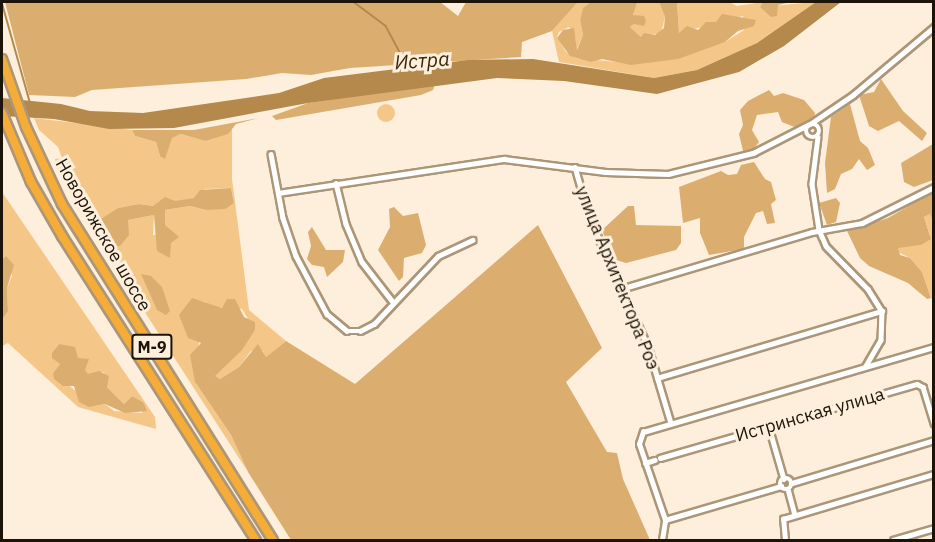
<!DOCTYPE html>
<meta charset="utf-8">
<style>
body{margin:0}
#map{position:relative;width:935px;height:542px;overflow:hidden;background:#fdefdc;font-family:"IBM Plex Sans",sans-serif}
div>[style]{position:absolute}
[style*='--x']{left:calc(var(--x)*1px);top:calc(var(--y)*1px);width:calc(var(--w)*1px);rotate:calc(var(--a)*1deg)}
.green>*{inset:0;background:#f4c789}
.round{border-radius:50%}
.forest>*{inset:0;background:#dbae70}
.water>*{inset:0;background:#b4894b}
.stream>*{height:1.5px;margin:-0.75px;padding:0 0.75px;transform-origin:0.75px;border-radius:0.75px;background:#b4894b}
.roads{filter:drop-shadow(2px 0 #ac9678) drop-shadow(-2px 0 #ac9678) drop-shadow(0 2px #ac9678) drop-shadow(0 -2px #ac9678)}
.minor>*{height:4.5px;margin:-2.25px;padding:0 2.25px;transform-origin:2.25px;border-radius:2.25px;background:#fff}
.minor>.ring{margin:-2.25px;padding:0;box-sizing:content-box;background:none;border:4.5px solid #fff;border-radius:50%}
.motorway>*{height:8px;margin:-4px;padding:0 4px;transform-origin:4px;border-radius:4px;background:#f5ad38}
span{translate:-50% -50%;white-space:nowrap;text-align:center;line-height:1.15;-webkit-text-stroke:6px #fdefdc;paint-order:stroke}
.shield-label span{padding:2px 4px;background:#fdefdc;border:2px solid;border-radius:4px;-webkit-text-stroke-width:0}
.shield-label{font-size:16px;color:#1c1408;font-weight:700}
.street-label{font-size:18px;color:#1c1408}
.water-label{font-size:20px;color:#39270a;font-style:italic}
.frame{position:absolute;inset:0;border:3px solid #1c1408;pointer-events:none}
</style>
<div id="map">
<div class="green">
<i style="clip-path:polygon(578px 2px,591px 2px,583px 9px,580px 20px,583px 35px,576px 51px,576px 40px,569px 27px,559px 32px,557px 37px,566px 52px,576px 58px,637px 64px,725px 42px,744px 30px,743px 16px,679px 33px,677px 2px,729px 2px,737px 6px,763px 2px,760px 7px,816px 2px,757px 43px,697px 70px,654px 78px,559px 62px,552px 31px)"></i>
<i style="clip-path:polygon(637px 2px,659px 2px,665px 17px,661px 33px,641px 37px,630px 27px,634px 24px,633px 5px)"></i>
<i class="round" style="left:377px;top:104px;width:18px;height:18px"></i>
<i style="clip-path:polygon(evenodd,34px 118px,132px 130px,135px 136px,156px 142px,160px 156px,171px 138px,181px 134px,205px 141px,232px 129px,232px 179px,249px 310px,286px 341px,265px 358px,263px 351px,251px 351px,239px 367px,220px 379px,214px 376px,255px 330px,242px 309px,211px 307px,203px 301px,195px 382px,231px 435px,248px 472px,137px 300px,133px 279px,109px 248px,97px 239px,76px 205px,56px 164px,55px 159px,62px 158px,58px 147px,39px 130px,34px 118px,231px 188px,234px 203px,206px 210px,190px 206px,165px 210px,165px 225px,172px 233px,153px 235px,154px 215px,128px 220px,121px 241px,108px 243px,110px 215px,118px 208px,139px 204px,153px 206px,195px 198px,205px 189px,231px 188px)"></i>
<i style="clip-path:polygon(evenodd,2px 192px,155px 417px,156px 429px,78px 407px,8px 343px,2px 346px,2px 320px,8px 311px,7px 288px,12px 276px,6px 257px,2px 260px,2px 192px,59px 344px,69px 348px,88px 375px,104px 372px,107px 387px,124px 404px,132px 396px,143px 402px,142px 413px,114px 411px,105px 404px,95px 406px,53px 373px,60px 364px,55px 349px,59px 344px)"></i>
<i style="clip-path:polygon(930px 214px,934px 221px,933px 303px,922px 272px,910px 258px,898px 252px,898px 247px,921px 245px,930px 235px,924px 217px)"></i>
</div>
<div class="forest">
<i style="clip-path:polygon(5px 2px,440px 2px,458px 16px,466px 2px,578px 2px,552px 31px,522px 42px,521px 57px,350px 68px,311px 75px,282px 73px,246px 79px,92px 90px,75px 97px,29px 95px)"></i>
<i style="clip-path:polygon(591px 2px,637px 2px,633px 15px,644px 16px,646px 21px,644px 26px,634px 24px,630px 27px,641px 37px,644px 33px,655px 35px,664px 28px,665px 17px,659px 2px,677px 2px,679px 33px,687px 26px,698px 30px,706px 22px,716px 22px,722px 14px,756px 20px,754px 26px,738px 31px,725px 42px,678px 59px,631px 65px,602px 59px,591px 62px,570px 56px,557px 38px,563px 30px,574px 28px,577px 50px,583px 35px,580px 20px,583px 8px)"></i>
<i style="clip-path:polygon(763px 2px,791px 2px,778px 5px,777px 16px,771px 17px,760px 7px)"></i>
<i style="clip-path:polygon(881px 79px,903px 111px,927px 133px,922px 141px,899px 121px,878px 131px,869px 126px,859px 95px,874px 92px)"></i>
<i style="clip-path:polygon(435px 84px,433px 90px,421px 95px,276px 120px,272px 116px,308px 103px)"></i>
<i style="clip-path:polygon(769px 90px,774px 96px,783px 93px,804px 100px,815px 113px,814px 118px,797px 128px,782px 122px,778px 112px,757px 115px,752px 130px,759px 142px,750px 154px,744px 155px,739px 134px,743px 125px,740px 110px,748px 101px)"></i>
<i style="clip-path:polygon(850px 104px,860px 141px,868px 148px,875px 165px,867px 170px,859px 159px,852px 169px,841px 174px,835px 189px,827px 193px,825px 163px,831px 117px)"></i>
<i style="clip-path:polygon(259px 118px,236px 124px,228px 134px,205px 141px,181px 134px,172px 138px,165px 159px,160px 156px,156px 142px,135px 136px,132px 130px,194px 130px)"></i>
<i style="clip-path:polygon(933px 144px,933px 180px,914px 187px,904px 182px,901px 163px)"></i>
<i style="clip-path:polygon(754px 162px,765px 179px,771px 182px,776px 200px,771px 204px,775px 223px,767px 224px,763px 211px,756px 213px,744px 237px,744px 249px,709px 255px,700px 233px,700px 218px,683px 223px,679px 187px,721px 171px,728px 175px,737px 174px,741px 165px)"></i>
<i style="clip-path:polygon(231px 188px,234px 203px,225px 209px,206px 210px,190px 206px,165px 210px,165px 225px,179px 237px,171px 243px,170px 258px,157px 251px,154px 215px,128px 220px,129px 235px,120px 246px,111px 247px,108px 243px,101px 219px,118px 208px,139px 204px,153px 206px,165px 197px,175px 201px,194px 198px,200px 190px)"></i>
<i style="clip-path:polygon(933px 192px,933px 221px,930px 214px,924px 217px,931px 239px,921px 245px,898px 248px,900px 255px,910px 258px,922px 272px,931px 298px,927px 299px,908px 283px,869px 266px,860px 258px,847px 231px,888px 218px)"></i>
<i style="clip-path:polygon(836px 198px,840px 203px,836px 222px,827px 225px,819px 203px)"></i>
<i style="clip-path:polygon(628px 206px,634px 206px,636px 225px,681px 226px,681px 243px,676px 250px,626px 263px,613px 259px,602px 230px)"></i>
<i style="clip-path:polygon(394px 207px,403px 216px,418px 213px,426px 245px,422px 253px,404px 258px,403px 277px,399px 281px,378px 250px,390px 227px,389px 209px)"></i>
<i style="clip-path:polygon(538px 225px,602px 348px,566px 382px,607px 452px,617px 453px,623px 479px,650px 540px,291px 540px,248px 472px,231px 435px,195px 382px,190px 355px,201px 343px,188px 338px,179px 315px,192px 298px,222px 308px,227px 299px,235px 299px,244px 317px,255px 322px,255px 330px,242px 350px,215px 376px,220px 379px,239px 367px,258px 344px,266px 357px,286px 341px,355px 384px)"></i>
<i style="clip-path:polygon(312px 227px,326px 250px,345px 250px,343px 262px,327px 277px,324px 267px,312px 265px,307px 259px,311px 246px,308px 232px)"></i>
<i style="clip-path:polygon(6px 256px,14px 265px,7px 288px,8px 311px,2px 320px,2px 260px)"></i>
<i style="clip-path:polygon(141px 274px,151px 276px,162px 287px,170px 311px,166px 315px,157px 310px)"></i>
<i style="clip-path:polygon(59px 344px,75px 347px,78px 358px,89px 359px,85px 370px,88px 374px,99px 371px,109px 376px,107px 387px,124px 404px,132px 396px,143px 402px,147px 411px,125px 413px,105px 404px,89px 407px,79px 402px,74px 386px,63px 386px,54px 379px,53px 373px,60px 364px,52px 358px,52px 353px)"></i>
</div>
<div class="water">
<i style="clip-path:polygon(816px 2px,841px 2px,784px 46px,739px 72px,657px 94px,564px 81px,497px 78px,308px 103px,174px 128px,109px 129px,54px 119px,2px 116px,2px 98px,61px 104px,90px 111px,143px 113px,279px 93px,324px 78px,468px 60px,533px 59px,654px 78px,697px 70px,757px 43px)"></i>
</div>
<div class="stream">
<i style="--x:2;--y:2;--w:107;--a:74.3"></i>
<i style="--x:354;--y:2;--w:40;--a:37"></i>
<i style="--x:386;--y:26;--w:49;--a:61.9"></i>
</div>
<div class="roads">
<div class="minor">
<i class="ring" style="left:806px;top:124px;width:9.5px;height:9.5px"></i>
<i style="--x:810;--y:124;--w:52;--a:-34"></i>
<i style="--x:853;--y:95;--w:106;--a:-40"></i>
<i style="--x:818;--y:137;--w:47;--a:97.3"></i>
<i style="--x:812;--y:184;--w:47;--a:81.3"></i>
<i style="--x:819;--y:230;--w:17;--a:66"></i>
<i style="--x:826;--y:246;--w:60;--a:45.7"></i>
<i style="--x:868;--y:289;--w:26;--a:58"></i>
<i style="--x:882;--y:311;--w:29;--a:92"></i>
<i style="--x:881;--y:340;--w:30;--a:120"></i>
<i style="--x:271;--y:154;--w:65;--a:79.4"></i>
<i style="--x:283;--y:218;--w:40;--a:71.1"></i>
<i style="--x:296;--y:256;--w:66;--a:61.9"></i>
<i style="--x:327;--y:314;--w:26;--a:40"></i>
<i style="--x:347;--y:331;--w:13;--a:0"></i>
<i style="--x:360;--y:331;--w:16;--a:-27"></i>
<i style="--x:374;--y:324;--w:93;--a:-46.7"></i>
<i style="--x:438;--y:256;--w:38;--a:-25"></i>
<i style="--x:575;--y:167;--w:54;--a:73.9"></i>
<i style="--x:590;--y:219;--w:140;--a:65.5"></i>
<i style="--x:648;--y:346;--w:80;--a:73.4"></i>
<i style="--x:336;--y:183;--w:42;--a:76.3"></i>
<i style="--x:346;--y:224;--w:41;--a:67.2"></i>
<i style="--x:362;--y:262;--w:51;--a:52.2"></i>
<i style="--x:278;--y:193;--w:229;--a:-8.6"></i>
<i style="--x:504;--y:159;--w:102;--a:7.3"></i>
<i style="--x:605;--y:172;--w:63;--a:1.8"></i>
<i style="--x:668;--y:174;--w:88;--a:-13.9"></i>
<i style="--x:753;--y:153;--w:62;--a:-27"></i>
<i style="--x:624;--y:288;--w:196;--a:-16.6"></i>
<i style="--x:812;--y:232;--w:51;--a:-10.2"></i>
<i style="--x:862;--y:223;--w:80;--a:-26.6"></i>
<i style="--x:657;--y:378;--w:235;--a:-16.6"></i>
<i style="--x:769;--y:427;--w:54;--a:73.9"></i>
<i style="--x:660;--y:458;--w:267;--a:-16.1"></i>
<i style="--x:917;--y:384;--w:7;--a:27"></i>
<i style="--x:923;--y:387;--w:38;--a:73"></i>
<i style="--x:645;--y:463;--w:10;--a:-17"></i>
<i class="ring" style="left:780.5px;top:478.5px;width:6.5px;height:6.5px"></i>
<i style="--x:792;--y:483;--w:148;--a:-16.8"></i>
<i style="--x:788;--y:489;--w:27;--a:75"></i>
<i style="--x:665;--y:520;--w:121;--a:-16.3"></i>
<i style="--x:662;--y:540;--w:20;--a:-81"></i>
<i style="--x:665;--y:520;--w:80;--a:-108.9"></i>
<i style="--x:639;--y:444;--w:13;--a:-72"></i>
<i style="--x:643;--y:432;--w:303;--a:-16.3"></i>
<i style="--x:785;--y:540;--w:21;--a:-95"></i>
<i style="--x:783;--y:519;--w:158;--a:-16.6"></i>
<i style="--x:893;--y:540;--w:43;--a:-16.3"></i>
</div>
<div class="motorway">
<i style="--x:2;--y:59;--w:72;--a:70.6"></i>
<i style="--x:26;--y:127;--w:85;--a:64.9"></i>
<i style="--x:62;--y:204;--w:397;--a:57.9"></i>
<i style="--x:2;--y:113;--w:75;--a:67.2"></i>
<i style="--x:31;--y:182;--w:62;--a:60.1"></i>
<i style="--x:62;--y:236;--w:361;--a:57.5"></i>
</div>
</div>
<div class="shield-label">
<span style="left:152px;top:347px">М-9</span>
</div>
<div class="street-label">
<span style="left:103px;top:235px;rotate:60deg">Новорижское шоссе</span>
<span style="left:617px;top:278px;rotate:68deg">улица Архитектора Роэ</span>
<span style="left:810px;top:415px;rotate:-16deg">Истринская улица</span>
</div>
<div class="water-label">
<span style="left:422px;top:60px;rotate:-4deg">Истра</span>
</div>
<div class="frame"></div>
</div>
